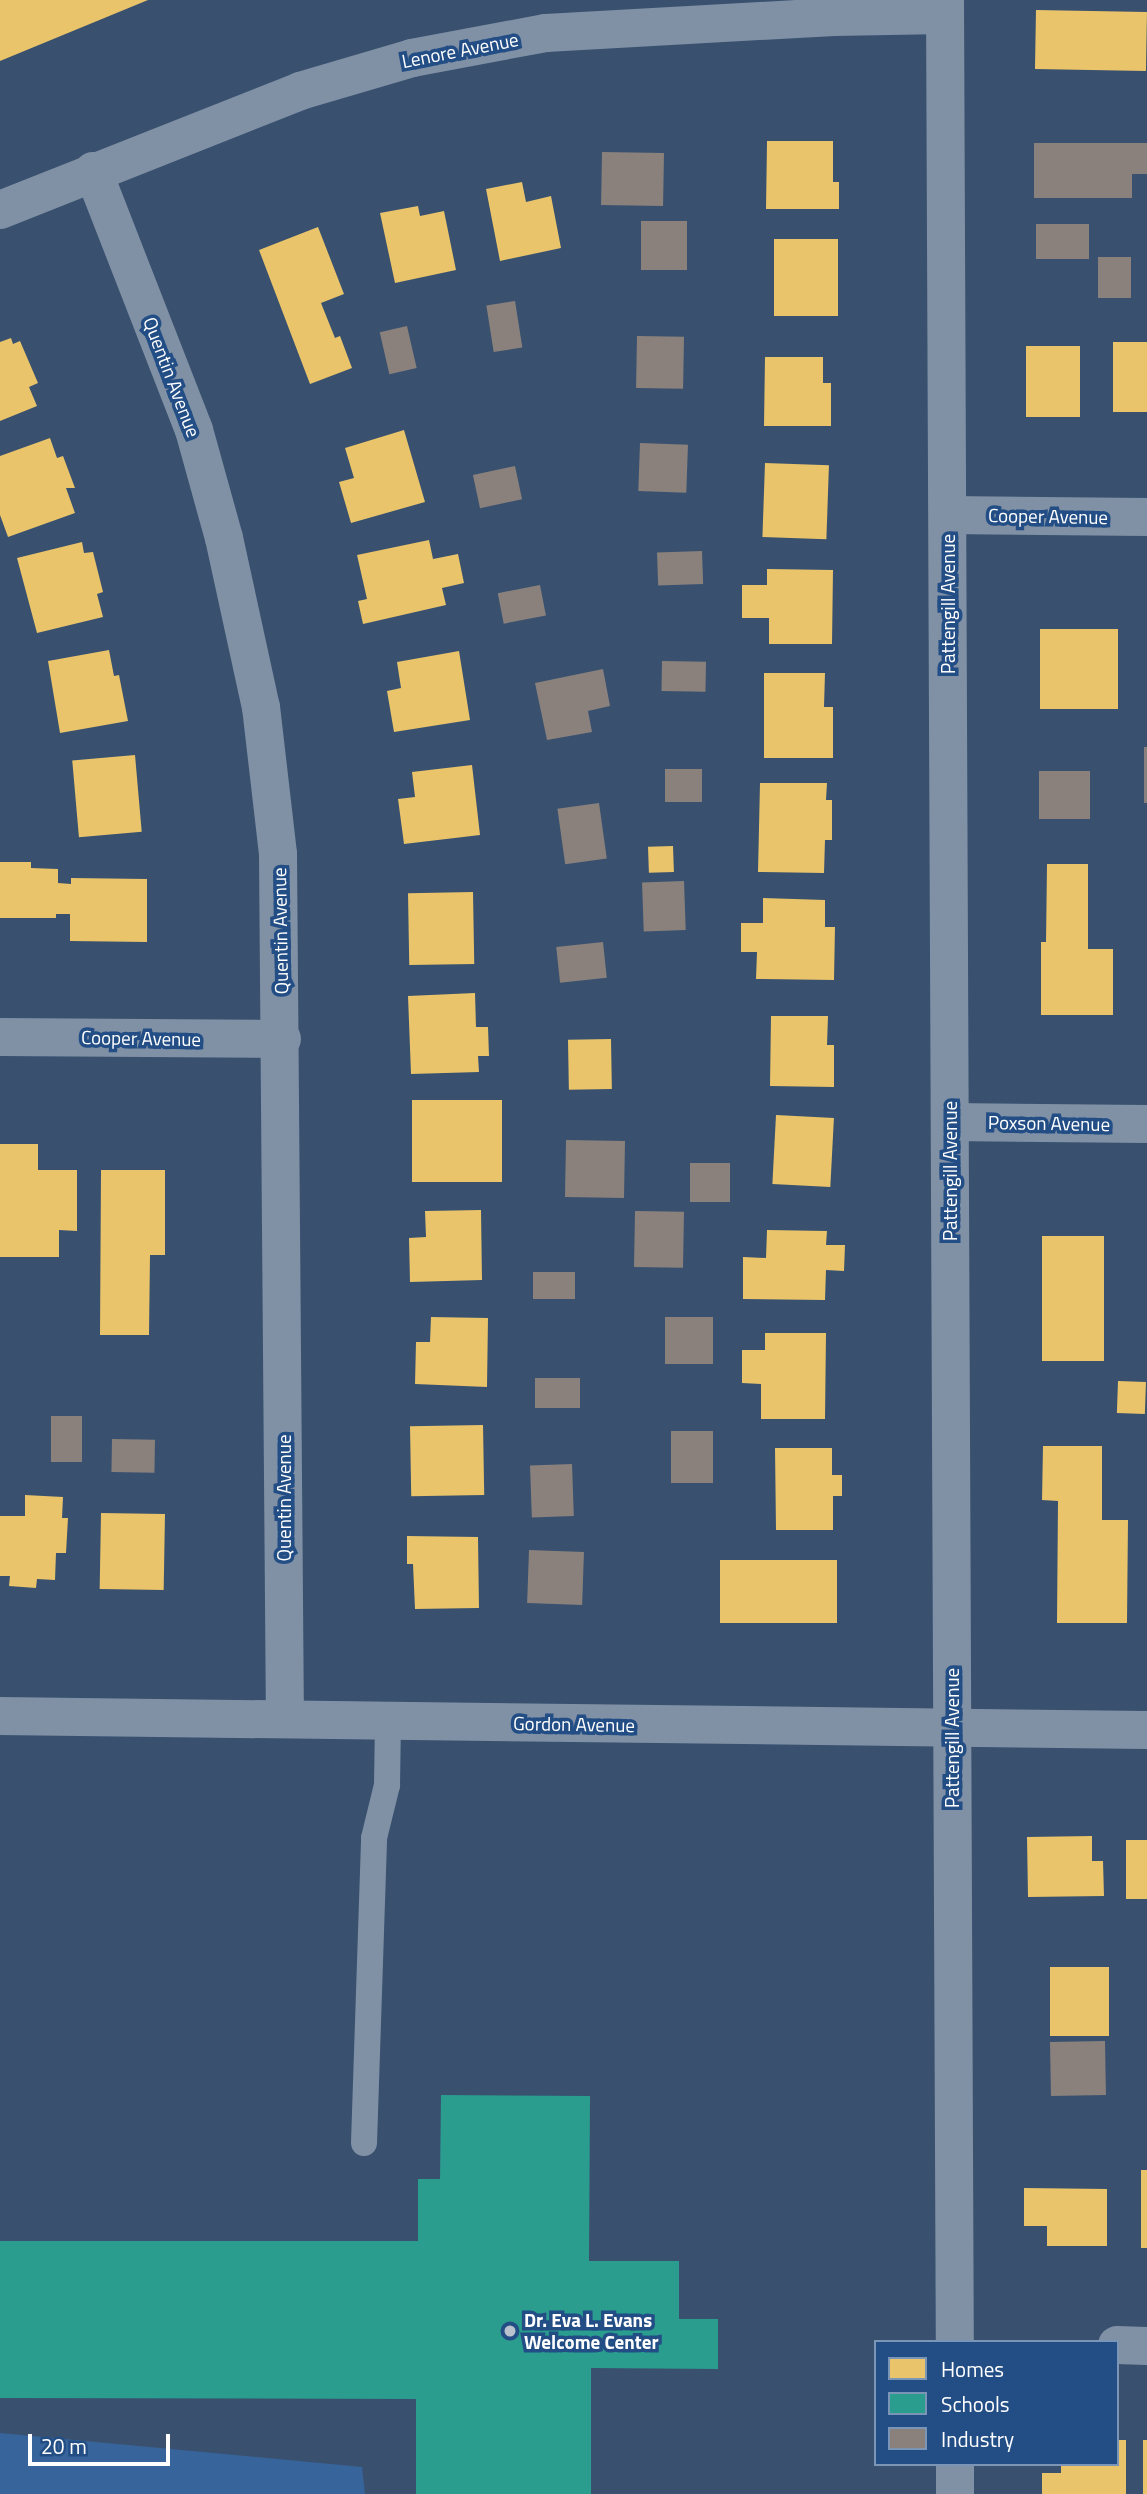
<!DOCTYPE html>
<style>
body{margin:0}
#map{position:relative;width:1147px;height:2494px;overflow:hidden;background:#39516f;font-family:"Titillium Web",sans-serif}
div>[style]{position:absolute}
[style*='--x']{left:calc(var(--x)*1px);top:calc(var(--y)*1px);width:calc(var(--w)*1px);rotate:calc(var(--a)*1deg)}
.green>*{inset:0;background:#37649b}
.homes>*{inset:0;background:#e9c46a;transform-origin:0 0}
.schools>*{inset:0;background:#2a9d8f}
.industry>*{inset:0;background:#8a817c;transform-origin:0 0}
.lane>*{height:26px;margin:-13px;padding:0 13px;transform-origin:13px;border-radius:13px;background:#8091a5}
.street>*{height:38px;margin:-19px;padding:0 19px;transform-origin:19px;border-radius:19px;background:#8091a5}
.dots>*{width:19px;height:19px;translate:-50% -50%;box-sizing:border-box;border:4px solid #234e85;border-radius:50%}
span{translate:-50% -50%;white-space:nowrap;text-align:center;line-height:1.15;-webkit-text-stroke:7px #234e85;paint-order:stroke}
.street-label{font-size:19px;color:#fff}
.poi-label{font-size:19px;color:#fff;font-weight:700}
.left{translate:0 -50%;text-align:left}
.legend{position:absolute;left:874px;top:2340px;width:245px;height:126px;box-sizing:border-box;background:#234e85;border:2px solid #7b95b6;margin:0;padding:9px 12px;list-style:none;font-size:21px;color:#fff}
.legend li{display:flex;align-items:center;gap:14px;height:35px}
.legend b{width:35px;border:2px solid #7b95b6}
.scale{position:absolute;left:28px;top:2434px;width:142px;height:32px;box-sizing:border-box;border:4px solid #fff;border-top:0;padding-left:9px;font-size:21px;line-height:24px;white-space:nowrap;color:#fff;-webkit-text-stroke:5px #234e85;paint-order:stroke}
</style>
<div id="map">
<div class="green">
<i style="clip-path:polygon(0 2433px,362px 2467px,365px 2494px,0 2494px)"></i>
</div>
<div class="homes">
<i style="clip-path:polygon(0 0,148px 0,0 61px)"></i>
<i style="left:1036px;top:10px;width:111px;height:59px;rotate:1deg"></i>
<i style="clip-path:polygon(767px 141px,833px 141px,833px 182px,839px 182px,839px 209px,766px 209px)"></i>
<i style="clip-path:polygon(522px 182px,526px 202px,551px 196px,561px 248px,500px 261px,486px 189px)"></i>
<i style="clip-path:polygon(418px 206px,420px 216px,444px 211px,456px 270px,395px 283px,380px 213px)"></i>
<i style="clip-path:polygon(318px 227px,344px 294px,321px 303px,335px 338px,340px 336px,352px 368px,310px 384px,259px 250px)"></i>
<i style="left:774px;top:239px;width:64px;height:77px"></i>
<i style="clip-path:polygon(11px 338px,13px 344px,20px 341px,38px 383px,29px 387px,37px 406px,0 421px,0 342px)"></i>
<i style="left:1113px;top:342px;width:34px;height:70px"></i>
<i style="left:1026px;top:346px;width:54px;height:71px"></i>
<i style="clip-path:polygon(765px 357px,823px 357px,823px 383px,831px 383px,831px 426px,764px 426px)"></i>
<i style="clip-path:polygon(404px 430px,425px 502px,351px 523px,339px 482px,354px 478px,345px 448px)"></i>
<i style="clip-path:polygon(50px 438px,57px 458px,63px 456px,75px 488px,66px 488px,75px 513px,8px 537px,0 515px,0 456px)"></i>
<i style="left:765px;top:463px;width:64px;height:74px;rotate:2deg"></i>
<i style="clip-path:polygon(429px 540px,433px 559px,458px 554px,464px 583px,442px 588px,446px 605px,363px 624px,358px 601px,367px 599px,357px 555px)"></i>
<i style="clip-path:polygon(82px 542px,84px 553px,93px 552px,103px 592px,97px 594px,103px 617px,37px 633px,17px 558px)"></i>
<i style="clip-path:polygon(767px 569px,833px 570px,832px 644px,769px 644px,769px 618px,742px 618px,742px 585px,767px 585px)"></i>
<i style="left:1040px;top:629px;width:78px;height:80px"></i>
<i style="clip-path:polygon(109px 650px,114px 676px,119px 675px,128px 721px,60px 733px,48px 661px)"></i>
<i style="clip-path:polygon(459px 651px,470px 720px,394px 732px,387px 691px,401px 688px,397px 662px)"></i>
<i style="clip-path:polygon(764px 673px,825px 673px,824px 707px,833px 707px,833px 758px,764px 758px)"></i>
<i style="left:135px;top:755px;width:77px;height:63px;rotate:85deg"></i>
<i style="clip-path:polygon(472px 765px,480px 835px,404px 844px,398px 799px,415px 797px,412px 772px)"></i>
<i style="clip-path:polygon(760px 783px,827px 783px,826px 800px,832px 800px,832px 840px,825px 840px,824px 873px,758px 872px)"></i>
<i style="left:673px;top:846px;width:26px;height:25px;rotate:88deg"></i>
<i style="clip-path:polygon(0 862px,31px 862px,31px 868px,58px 869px,58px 883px,71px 884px,71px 878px,147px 879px,147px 942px,70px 941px,70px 914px,56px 914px,56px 918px,0 918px)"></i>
<i style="clip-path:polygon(1047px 864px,1088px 864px,1088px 949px,1113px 949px,1113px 1015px,1041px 1015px,1041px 942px,1046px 942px)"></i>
<i style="left:473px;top:892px;width:72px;height:65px;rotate:89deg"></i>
<i style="clip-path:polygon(763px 898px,825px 900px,825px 927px,835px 927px,834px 980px,756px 979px,757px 952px,741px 952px,741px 923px,763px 923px)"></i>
<i style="clip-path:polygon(475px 993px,476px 1027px,488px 1027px,489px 1056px,478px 1056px,479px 1072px,411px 1074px,408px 996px)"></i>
<i style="clip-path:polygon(771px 1016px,828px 1016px,827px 1045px,834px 1045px,834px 1087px,770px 1086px)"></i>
<i style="left:611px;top:1039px;width:50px;height:43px;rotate:89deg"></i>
<i style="left:412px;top:1100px;width:90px;height:82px"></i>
<i style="left:776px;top:1115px;width:58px;height:69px;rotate:3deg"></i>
<i style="clip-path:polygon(0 1144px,38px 1144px,38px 1170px,77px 1170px,77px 1231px,59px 1230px,59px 1257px,0 1257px)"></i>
<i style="clip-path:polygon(101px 1170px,165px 1170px,165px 1255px,150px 1255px,149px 1335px,100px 1335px)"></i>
<i style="clip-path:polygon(481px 1210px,482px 1280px,410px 1282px,409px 1238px,426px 1237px,425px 1211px)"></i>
<i style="clip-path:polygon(767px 1230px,827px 1231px,826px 1245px,845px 1245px,844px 1271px,826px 1270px,825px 1300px,743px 1299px,743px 1257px,766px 1258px)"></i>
<i style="left:1042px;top:1236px;width:62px;height:125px"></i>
<i style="clip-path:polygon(431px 1317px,488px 1318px,487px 1387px,415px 1384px,416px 1342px,430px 1342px)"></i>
<i style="clip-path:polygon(765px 1333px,826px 1333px,825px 1419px,761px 1419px,761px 1384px,742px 1383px,742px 1350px,765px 1350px)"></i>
<i style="left:1118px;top:1381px;width:28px;height:32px;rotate:2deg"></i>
<i style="left:483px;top:1425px;width:70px;height:73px;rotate:89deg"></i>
<i style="clip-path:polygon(1043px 1446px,1102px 1446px,1102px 1520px,1128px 1520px,1127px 1623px,1057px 1623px,1058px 1501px,1042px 1500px)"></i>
<i style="clip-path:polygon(775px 1448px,832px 1448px,832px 1475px,842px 1475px,842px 1496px,833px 1496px,833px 1530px,776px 1530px)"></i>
<i style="clip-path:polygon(25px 1495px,63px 1497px,62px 1518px,68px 1518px,66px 1553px,56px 1553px,55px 1580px,37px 1579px,36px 1588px,9px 1586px,10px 1576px,0 1576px,0 1516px,25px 1516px)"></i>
<i style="left:101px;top:1513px;width:64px;height:76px;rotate:1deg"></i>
<i style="clip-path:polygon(407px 1536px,478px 1537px,479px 1608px,415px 1609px,413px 1564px,407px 1564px)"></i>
<i style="left:720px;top:1560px;width:117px;height:63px"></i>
<i style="clip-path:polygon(1092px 1836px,1092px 1861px,1103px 1861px,1104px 1896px,1028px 1897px,1027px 1837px)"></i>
<i style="left:1126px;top:1840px;width:21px;height:59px"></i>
<i style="left:1050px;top:1967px;width:59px;height:69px"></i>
<i style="left:1141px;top:2170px;width:6px;height:78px"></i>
<i style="clip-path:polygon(1024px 2188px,1107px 2189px,1107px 2246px,1047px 2246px,1047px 2226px,1024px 2226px)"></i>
<i style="clip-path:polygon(1117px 2440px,1126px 2440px,1126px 2494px,1042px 2494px,1042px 2473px,1061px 2473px,1061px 2464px,1117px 2464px)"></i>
<i style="left:1143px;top:2440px;width:4px;height:54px"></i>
</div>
<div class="schools">
<i style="clip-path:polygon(441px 2095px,590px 2096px,589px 2261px,679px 2261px,679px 2319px,718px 2319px,718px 2369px,591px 2368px,591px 2494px,416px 2494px,416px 2399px,0 2398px,0 2241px,418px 2241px,418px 2179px,440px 2179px)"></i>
</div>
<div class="industry">
<i style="clip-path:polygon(1034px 143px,1147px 143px,1147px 174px,1132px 174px,1132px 198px,1034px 198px)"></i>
<i style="left:602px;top:152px;width:62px;height:53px;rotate:1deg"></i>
<i style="left:641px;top:221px;width:46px;height:49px"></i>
<i style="left:1036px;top:224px;width:53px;height:35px"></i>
<i style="left:1098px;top:257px;width:33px;height:41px"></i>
<i style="left:515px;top:301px;width:47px;height:29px;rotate:81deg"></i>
<i style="left:407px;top:326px;width:43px;height:28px;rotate:77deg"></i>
<i style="left:637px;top:336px;width:47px;height:52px;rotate:1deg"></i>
<i style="left:640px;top:443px;width:48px;height:48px;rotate:2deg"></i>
<i style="left:515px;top:466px;width:34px;height:43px;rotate:78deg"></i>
<i style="left:702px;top:551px;width:33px;height:45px;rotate:88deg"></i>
<i style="left:540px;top:585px;width:31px;height:43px;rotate:79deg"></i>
<i style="left:662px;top:661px;width:44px;height:30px;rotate:1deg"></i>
<i style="clip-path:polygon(603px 669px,610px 706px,588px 711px,592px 732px,547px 740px,535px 683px)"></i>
<i style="left:1144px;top:747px;width:3px;height:56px"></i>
<i style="left:665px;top:769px;width:37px;height:33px"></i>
<i style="left:1039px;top:771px;width:51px;height:48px"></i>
<i style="left:599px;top:803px;width:56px;height:42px;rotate:82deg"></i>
<i style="left:684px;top:881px;width:49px;height:42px;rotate:88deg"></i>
<i style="left:603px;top:942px;width:36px;height:47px;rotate:84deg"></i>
<i style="left:566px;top:1140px;width:59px;height:57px;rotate:1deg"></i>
<i style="left:690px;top:1163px;width:40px;height:39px"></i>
<i style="left:635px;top:1211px;width:49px;height:56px;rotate:1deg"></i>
<i style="left:533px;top:1272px;width:42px;height:27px"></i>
<i style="left:665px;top:1317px;width:48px;height:47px"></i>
<i style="left:535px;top:1378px;width:45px;height:30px"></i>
<i style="left:51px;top:1416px;width:31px;height:46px"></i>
<i style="left:671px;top:1431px;width:42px;height:52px"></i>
<i style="left:112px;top:1439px;width:43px;height:33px;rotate:1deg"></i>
<i style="left:572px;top:1464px;width:52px;height:42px;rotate:88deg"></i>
<i style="left:529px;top:1550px;width:55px;height:53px;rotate:2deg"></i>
<i style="left:1105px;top:2041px;width:54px;height:55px;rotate:89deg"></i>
</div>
<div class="lane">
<i style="--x:364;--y:2143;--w:305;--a:-88.1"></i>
<i style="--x:374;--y:1838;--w:55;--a:-76.2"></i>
<i style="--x:387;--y:1785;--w:64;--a:-89.1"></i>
</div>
<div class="street">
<i style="--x:945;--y:0;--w:2342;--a:89.76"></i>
<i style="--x:93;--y:171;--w:278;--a:68.7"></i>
<i style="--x:194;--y:430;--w:112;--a:74.5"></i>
<i style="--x:224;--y:538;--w:173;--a:77.7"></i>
<i style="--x:261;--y:707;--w:148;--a:83.4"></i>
<i style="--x:278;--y:854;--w:864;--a:89.54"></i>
<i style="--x:0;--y:210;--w:323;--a:-21.6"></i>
<i style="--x:300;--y:91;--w:117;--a:-16.4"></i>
<i style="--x:412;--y:58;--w:136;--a:-10.6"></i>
<i style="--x:546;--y:33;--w:288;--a:-3.2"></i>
<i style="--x:834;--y:17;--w:111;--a:-1"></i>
<i style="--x:948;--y:515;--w:199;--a:0.6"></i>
<i style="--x:0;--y:1037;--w:282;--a:0.4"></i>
<i style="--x:950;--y:1122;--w:197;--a:0.6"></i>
<i style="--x:0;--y:1716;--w:1147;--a:0.7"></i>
<i style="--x:1117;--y:2345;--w:30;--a:2"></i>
<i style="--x:955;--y:2494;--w:30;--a:-90"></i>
</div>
<div class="dots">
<i style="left:510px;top:2331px;background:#bac2cd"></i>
</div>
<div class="street-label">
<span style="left:460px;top:50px;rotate:-11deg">Lenore Avenue</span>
<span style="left:172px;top:377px;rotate:69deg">Quentin Avenue</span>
<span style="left:1048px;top:516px;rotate:1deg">Cooper Avenue</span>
<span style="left:948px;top:604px;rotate:-90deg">Pattengill Avenue</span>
<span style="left:280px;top:931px;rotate:-91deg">Quentin Avenue</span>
<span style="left:141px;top:1038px;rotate:1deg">Cooper Avenue</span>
<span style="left:1049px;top:1123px;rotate:1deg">Poxson Avenue</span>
<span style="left:950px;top:1171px;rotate:-90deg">Pattengill Avenue</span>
<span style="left:284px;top:1498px;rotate:-90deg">Quentin Avenue</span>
<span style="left:574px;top:1724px;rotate:1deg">Gordon Avenue</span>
<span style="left:952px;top:1738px;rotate:-90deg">Pattengill Avenue</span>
</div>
<div class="poi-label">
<span class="left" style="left:524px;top:2331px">Dr. Eva L. Evans<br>Welcome Center</span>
</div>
<ul class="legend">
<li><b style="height:19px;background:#e9c46a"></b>Homes</li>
<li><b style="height:19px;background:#2a9d8f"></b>Schools</li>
<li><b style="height:19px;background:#8a817c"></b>Industry</li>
</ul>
<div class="scale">20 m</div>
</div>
